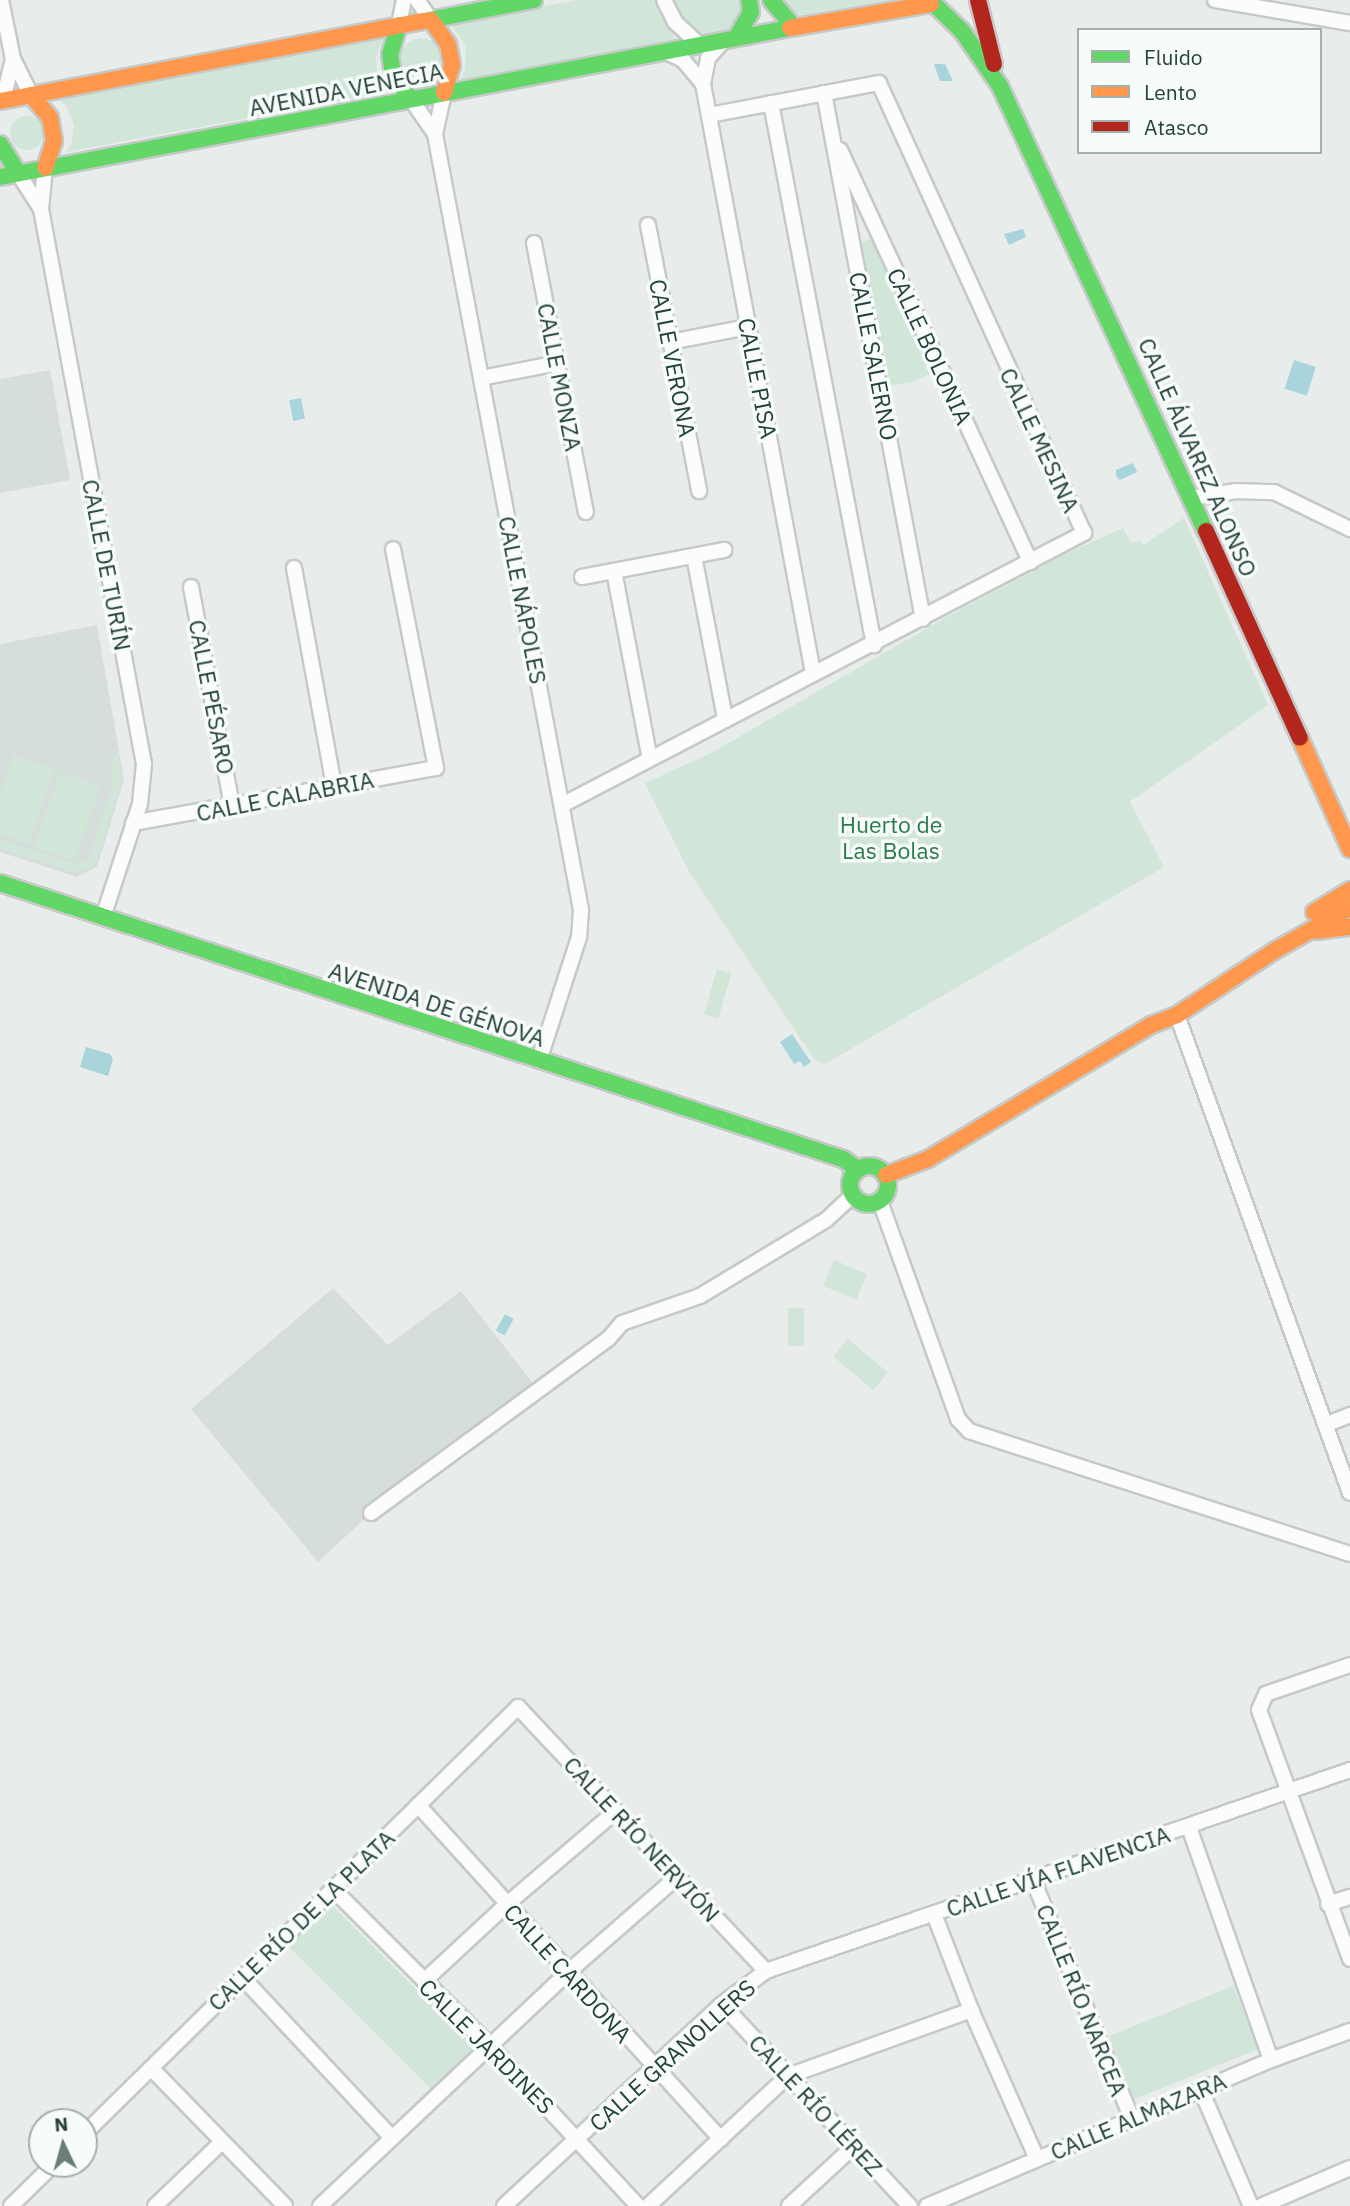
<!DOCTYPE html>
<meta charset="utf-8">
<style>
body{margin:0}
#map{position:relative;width:1350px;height:2206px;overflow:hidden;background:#e8edeb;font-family:"IBM Plex Sans",sans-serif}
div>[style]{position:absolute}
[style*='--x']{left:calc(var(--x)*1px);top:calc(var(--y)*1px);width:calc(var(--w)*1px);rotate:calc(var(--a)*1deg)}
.built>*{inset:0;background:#d6dedb}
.green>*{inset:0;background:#d1e6d8;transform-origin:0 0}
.round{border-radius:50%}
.water>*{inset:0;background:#a9d4db;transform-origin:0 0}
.roads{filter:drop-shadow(2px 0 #c5cac8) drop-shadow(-2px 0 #c5cac8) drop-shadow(0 2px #c5cac8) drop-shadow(0 -2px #c5cac8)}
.street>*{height:14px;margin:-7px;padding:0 7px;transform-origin:7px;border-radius:7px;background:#fcfcfc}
.fast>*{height:16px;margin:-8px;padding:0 8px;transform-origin:8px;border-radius:8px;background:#63d668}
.fast>.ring{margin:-8px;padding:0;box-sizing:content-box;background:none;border:16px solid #63d668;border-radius:50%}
.slow>*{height:16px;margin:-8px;padding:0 8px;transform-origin:8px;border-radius:8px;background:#ff974d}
.jam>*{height:16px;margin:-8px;padding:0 8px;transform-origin:8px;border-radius:8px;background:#b3261e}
span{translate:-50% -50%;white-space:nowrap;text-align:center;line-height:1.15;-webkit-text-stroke:7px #f7fbf9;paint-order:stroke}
.street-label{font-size:23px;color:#24423a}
.park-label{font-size:23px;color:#2d7a4b}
.legend{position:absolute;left:1077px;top:28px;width:245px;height:126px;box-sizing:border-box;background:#f7fbf9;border:2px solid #a3b1ad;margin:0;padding:9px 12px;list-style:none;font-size:21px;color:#24423a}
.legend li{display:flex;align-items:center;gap:14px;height:35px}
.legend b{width:35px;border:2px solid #a3b1ad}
.north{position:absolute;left:28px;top:2108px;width:70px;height:70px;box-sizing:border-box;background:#f7fbf9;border:2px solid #a3b1ad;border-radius:50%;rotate:355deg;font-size:19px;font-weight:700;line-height:28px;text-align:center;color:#24423a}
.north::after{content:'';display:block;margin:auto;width:24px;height:32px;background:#697e78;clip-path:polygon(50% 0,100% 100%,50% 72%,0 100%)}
</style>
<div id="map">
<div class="built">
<i style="clip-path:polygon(50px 370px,70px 480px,0 493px,0 379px)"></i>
<i style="clip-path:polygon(97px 625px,124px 780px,97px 867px,77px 877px,0 852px,0 644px)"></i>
<i style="clip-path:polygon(333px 1288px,388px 1345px,461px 1291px,539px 1391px,371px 1513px,318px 1562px,191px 1409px)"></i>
</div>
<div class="green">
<i style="clip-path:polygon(577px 0,656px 0,675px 39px,460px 81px,465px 69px,466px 46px,450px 24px)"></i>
<i style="clip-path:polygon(672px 0,741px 0,741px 10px,735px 27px,726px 32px,704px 34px,679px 18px)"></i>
<i style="clip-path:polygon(778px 0,891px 0,796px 16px)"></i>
<i style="clip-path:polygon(384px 37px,376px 57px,377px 71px,383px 82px,394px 91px,66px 152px,71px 145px,74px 125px,67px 107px,59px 99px)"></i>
<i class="round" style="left:401px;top:38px;width:40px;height:40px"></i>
<i class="round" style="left:10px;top:116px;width:34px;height:34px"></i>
<i style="clip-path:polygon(869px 239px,877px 240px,935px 372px,912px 382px,886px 386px,859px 249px,860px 244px)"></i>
<i style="clip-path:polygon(1184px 518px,1268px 705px,1130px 802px,1164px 867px,825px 1064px,815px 1060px,689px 872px,645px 783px,711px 753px,950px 615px,1065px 554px,1123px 528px,1131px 543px,1140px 540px,1143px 545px)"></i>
<i style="clip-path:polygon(13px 755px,54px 769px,29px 844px,0 834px,0 795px)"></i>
<i style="clip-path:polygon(119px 755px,121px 783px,95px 865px,75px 873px,0 848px,0 839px,76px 865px,90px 857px,113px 782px,110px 757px)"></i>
<i style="left:60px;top:772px;width:43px;height:79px;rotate:19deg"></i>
<i style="left:717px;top:969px;width:15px;height:47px;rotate:16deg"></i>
<i style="left:834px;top:1260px;width:36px;height:28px;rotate:23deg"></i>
<i style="left:788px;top:1308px;width:16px;height:38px"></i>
<i style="left:848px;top:1339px;width:52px;height:23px;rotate:40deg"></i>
<i style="left:323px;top:1896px;width:214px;height:60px;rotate:45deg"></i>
<i style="left:1233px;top:1986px;width:68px;height:134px;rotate:68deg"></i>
</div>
<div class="water">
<i style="clip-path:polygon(934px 64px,945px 64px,953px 81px,940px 81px)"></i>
<i style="clip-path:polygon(1023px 229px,1026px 237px,1009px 245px,1004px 234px)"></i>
<i style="left:1294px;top:360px;width:23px;height:30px;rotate:18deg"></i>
<i style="left:301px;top:398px;width:21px;height:12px;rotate:79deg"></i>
<i style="clip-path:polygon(1133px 463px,1137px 472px,1120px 480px,1116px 476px,1116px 470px)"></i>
<i style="clip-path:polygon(792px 1034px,811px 1062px,804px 1067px,800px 1061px,794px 1064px,780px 1042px)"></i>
<i style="clip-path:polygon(86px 1047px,110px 1054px,113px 1059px,108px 1076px,80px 1067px)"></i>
<i style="left:505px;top:1314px;width:10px;height:19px;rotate:29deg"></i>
</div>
<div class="roads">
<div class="street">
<i style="--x:1;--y:0;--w:60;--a:78.5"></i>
<i style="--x:13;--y:59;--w:40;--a:63.4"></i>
<i style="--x:417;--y:0;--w:24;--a:55"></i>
<i style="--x:664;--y:0;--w:25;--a:63"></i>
<i style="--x:675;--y:22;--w:34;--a:43"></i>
<i style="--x:1215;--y:0;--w:137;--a:9.7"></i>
<i style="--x:399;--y:25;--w:25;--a:-79"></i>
<i style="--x:664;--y:51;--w:21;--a:25"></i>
<i style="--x:683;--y:60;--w:31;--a:50"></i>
<i style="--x:703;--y:84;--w:599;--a:79.42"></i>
<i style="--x:703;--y:84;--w:26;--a:-79"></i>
<i style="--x:708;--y:58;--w:24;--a:-48"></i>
<i style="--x:444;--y:93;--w:42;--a:102.4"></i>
<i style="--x:435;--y:134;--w:790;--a:79.34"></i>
<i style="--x:581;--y:910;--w:27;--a:94"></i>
<i style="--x:579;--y:937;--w:130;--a:107.9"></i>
<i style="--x:824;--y:93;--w:535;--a:79.34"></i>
<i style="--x:411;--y:99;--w:42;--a:55.6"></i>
<i style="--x:3;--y:100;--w:42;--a:-76.3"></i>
<i style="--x:771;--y:103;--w:552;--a:79.24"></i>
<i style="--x:840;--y:150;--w:454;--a:65.2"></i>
<i style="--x:45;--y:168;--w:41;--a:95.6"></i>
<i style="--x:41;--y:209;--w:564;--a:79.49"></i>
<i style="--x:144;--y:764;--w:40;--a:95.7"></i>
<i style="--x:140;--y:804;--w:119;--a:108.1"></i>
<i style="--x:18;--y:173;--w:43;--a:57.4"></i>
<i style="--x:648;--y:225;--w:271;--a:79.1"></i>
<i style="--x:534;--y:243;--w:274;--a:79.1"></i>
<i style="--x:670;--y:342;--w:79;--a:-10.9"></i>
<i style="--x:481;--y:378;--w:78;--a:-11"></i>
<i style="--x:1191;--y:498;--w:46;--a:-8.8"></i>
<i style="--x:1236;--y:491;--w:38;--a:2"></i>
<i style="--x:1274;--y:492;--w:85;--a:26"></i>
<i style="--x:694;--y:556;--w:166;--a:79.2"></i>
<i style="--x:294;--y:568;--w:223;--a:79.6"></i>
<i style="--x:614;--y:571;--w:191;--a:79.2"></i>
<i style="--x:582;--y:577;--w:145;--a:-10.8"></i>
<i style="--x:191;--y:587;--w:223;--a:79.4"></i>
<i style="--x:562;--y:805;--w:589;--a:-27.52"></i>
<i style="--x:1084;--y:533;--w:494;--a:-114.5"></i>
<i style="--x:879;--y:83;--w:173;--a:169.3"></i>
<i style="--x:133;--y:823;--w:308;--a:-10.3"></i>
<i style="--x:436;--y:768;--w:223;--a:-101.1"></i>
<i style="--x:1177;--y:1015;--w:508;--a:70.1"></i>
<i style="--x:880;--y:1201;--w:232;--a:70.3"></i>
<i style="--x:958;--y:1419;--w:16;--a:47"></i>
<i style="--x:969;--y:1431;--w:400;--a:17.9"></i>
<i style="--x:1325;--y:1425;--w:27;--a:-22"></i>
<i style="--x:371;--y:1513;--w:295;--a:-36.3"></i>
<i style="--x:609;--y:1338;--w:20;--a:-49"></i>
<i style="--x:622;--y:1323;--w:83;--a:-19.1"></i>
<i style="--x:700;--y:1296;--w:147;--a:-31.1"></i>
<i style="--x:826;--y:1220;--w:37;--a:-43"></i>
<i style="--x:1350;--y:1665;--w:89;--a:161"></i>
<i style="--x:1266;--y:1694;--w:17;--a:114"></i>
<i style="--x:1259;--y:1710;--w:265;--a:69.9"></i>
<i style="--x:418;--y:1805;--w:451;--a:47.8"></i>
<i style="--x:1189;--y:1827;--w:247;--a:70.6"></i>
<i style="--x:1033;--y:1880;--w:259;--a:67.5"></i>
<i style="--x:333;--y:1889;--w:222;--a:45"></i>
<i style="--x:490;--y:2046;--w:218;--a:47.2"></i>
<i style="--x:1328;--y:1904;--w:23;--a:-18"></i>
<i style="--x:934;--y:1914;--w:103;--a:68.9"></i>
<i style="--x:971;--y:2010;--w:163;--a:66.1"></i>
<i style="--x:242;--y:1977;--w:220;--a:47"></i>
<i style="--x:424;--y:1981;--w:112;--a:-42.8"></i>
<i style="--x:506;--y:1905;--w:145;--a:-40.5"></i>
<i style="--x:722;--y:2004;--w:276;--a:47.1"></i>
<i style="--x:151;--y:2068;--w:192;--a:45.8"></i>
<i style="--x:1201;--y:2090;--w:126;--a:66.7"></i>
<i style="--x:84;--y:2134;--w:609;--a:-44.53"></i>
<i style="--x:518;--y:1707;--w:362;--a:46.8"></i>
<i style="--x:11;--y:2206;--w:60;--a:-44.3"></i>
<i style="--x:155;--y:2206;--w:93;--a:-43.7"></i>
<i style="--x:320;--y:2206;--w:340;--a:-43.3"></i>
<i style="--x:567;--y:1973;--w:147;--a:-41.1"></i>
<i style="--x:504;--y:2206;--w:297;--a:-42.8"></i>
<i style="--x:722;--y:2004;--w:55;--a:-36.9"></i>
<i style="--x:766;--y:1971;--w:618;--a:-18.99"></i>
<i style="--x:648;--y:2206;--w:191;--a:-42.9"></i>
<i style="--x:788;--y:2076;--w:195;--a:-19.8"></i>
<i style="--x:789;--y:2206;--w:88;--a:-42.7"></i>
<i style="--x:927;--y:2206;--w:374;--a:-23"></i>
<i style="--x:1271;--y:2060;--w:84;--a:-20.2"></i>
<i style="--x:1261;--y:2206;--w:97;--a:-23.1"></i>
</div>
<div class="fast">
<i style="--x:771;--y:0;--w:35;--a:50"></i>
<i style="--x:935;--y:5;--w:37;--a:44"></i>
<i style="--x:962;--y:31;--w:67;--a:55.4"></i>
<i style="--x:1000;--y:86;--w:490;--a:65.2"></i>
<i style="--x:424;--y:21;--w:112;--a:-10.8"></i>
<i style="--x:399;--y:25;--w:30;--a:107"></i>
<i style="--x:390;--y:54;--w:21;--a:82"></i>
<i style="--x:393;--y:75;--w:30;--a:53"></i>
<i style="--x:736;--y:38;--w:30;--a:-60"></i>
<i style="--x:751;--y:12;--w:12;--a:-99"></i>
<i style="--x:0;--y:144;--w:34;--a:58"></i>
<i style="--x:0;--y:177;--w:804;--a:-10.68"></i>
<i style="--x:0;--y:883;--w:887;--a:18.13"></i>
<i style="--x:843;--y:1159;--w:18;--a:34"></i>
<i class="ring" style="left:850px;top:1166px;width:22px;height:22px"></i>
</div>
<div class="slow">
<i style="--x:431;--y:20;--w:29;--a:55"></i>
<i style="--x:448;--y:44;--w:21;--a:79"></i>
<i style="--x:452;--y:65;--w:29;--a:106"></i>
<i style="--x:790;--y:28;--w:143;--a:-9.7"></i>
<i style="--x:31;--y:95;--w:30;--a:50"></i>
<i style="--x:50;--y:118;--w:23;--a:80"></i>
<i style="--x:54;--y:141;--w:28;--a:108"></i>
<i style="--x:0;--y:101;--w:431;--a:-10.7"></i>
<i style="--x:1300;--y:738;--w:122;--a:65.8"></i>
<i style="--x:1314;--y:912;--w:42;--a:-31.4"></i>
<i style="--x:1316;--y:931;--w:34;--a:-7"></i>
<i style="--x:886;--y:1175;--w:45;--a:-20.9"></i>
<i style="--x:928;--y:1159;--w:260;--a:-31"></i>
<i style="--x:1151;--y:1025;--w:28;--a:-21"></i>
<i style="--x:1177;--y:1015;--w:116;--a:-33.4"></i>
<i style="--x:1274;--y:951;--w:87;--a:-29.5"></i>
</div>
<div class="jam">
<i style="--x:978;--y:0;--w:66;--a:76"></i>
<i style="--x:1206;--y:531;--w:227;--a:65.6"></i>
</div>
</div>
<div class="street-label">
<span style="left:346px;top:89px;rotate:-11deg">AVENIDA VENECIA</span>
<span style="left:930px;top:346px;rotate:65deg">CALLE BOLONIA</span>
<span style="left:874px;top:356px;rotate:79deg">CALLE SALERNO</span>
<span style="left:673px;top:358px;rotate:79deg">CALLE VERONA</span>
<span style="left:560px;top:377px;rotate:79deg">CALLE MONZA</span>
<span style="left:758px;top:378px;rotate:79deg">CALLE PISA</span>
<span style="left:1040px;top:440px;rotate:65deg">CALLE MESINA</span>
<span style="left:1198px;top:457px;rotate:66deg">CALLE ÁLVAREZ ALONSO</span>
<span style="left:107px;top:565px;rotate:79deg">CALLE DE TURÍN</span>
<span style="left:523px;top:600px;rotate:79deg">CALLE NÁPOLES</span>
<span style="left:212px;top:697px;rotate:79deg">CALLE PÉSARO</span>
<span style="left:285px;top:796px;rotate:-11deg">CALLE CALABRIA</span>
<span style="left:437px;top:1004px;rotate:18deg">AVENIDA DE GÉNOVA</span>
<span style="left:642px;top:1839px;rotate:47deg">CALLE RÍO NERVIÓN</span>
<span style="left:1058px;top:1871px;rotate:-19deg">CALLE VÍA FLAVENCIA</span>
<span style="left:301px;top:1920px;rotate:-44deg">CALLE RÍO DE LA PLATA</span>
<span style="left:568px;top:1973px;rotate:48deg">CALLE CARDONA</span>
<span style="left:1082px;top:2000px;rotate:68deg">CALLE RÍO NARCEA</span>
<span style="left:487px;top:2046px;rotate:45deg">CALLE JARDINES</span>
<span style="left:672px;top:2055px;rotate:-42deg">CALLE GRANOLLERS</span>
<span style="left:816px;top:2105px;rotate:47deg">CALLE RÍO LÉREZ</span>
<span style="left:1138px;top:2116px;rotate:-23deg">CALLE ALMAZARA</span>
</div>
<div class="park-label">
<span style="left:891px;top:837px">Huerto de<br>Las Bolas</span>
</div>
<ul class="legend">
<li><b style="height:9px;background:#63d668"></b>Fluido</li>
<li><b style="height:9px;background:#ff974d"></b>Lento</li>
<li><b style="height:9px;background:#b3261e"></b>Atasco</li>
</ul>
<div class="north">N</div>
</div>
